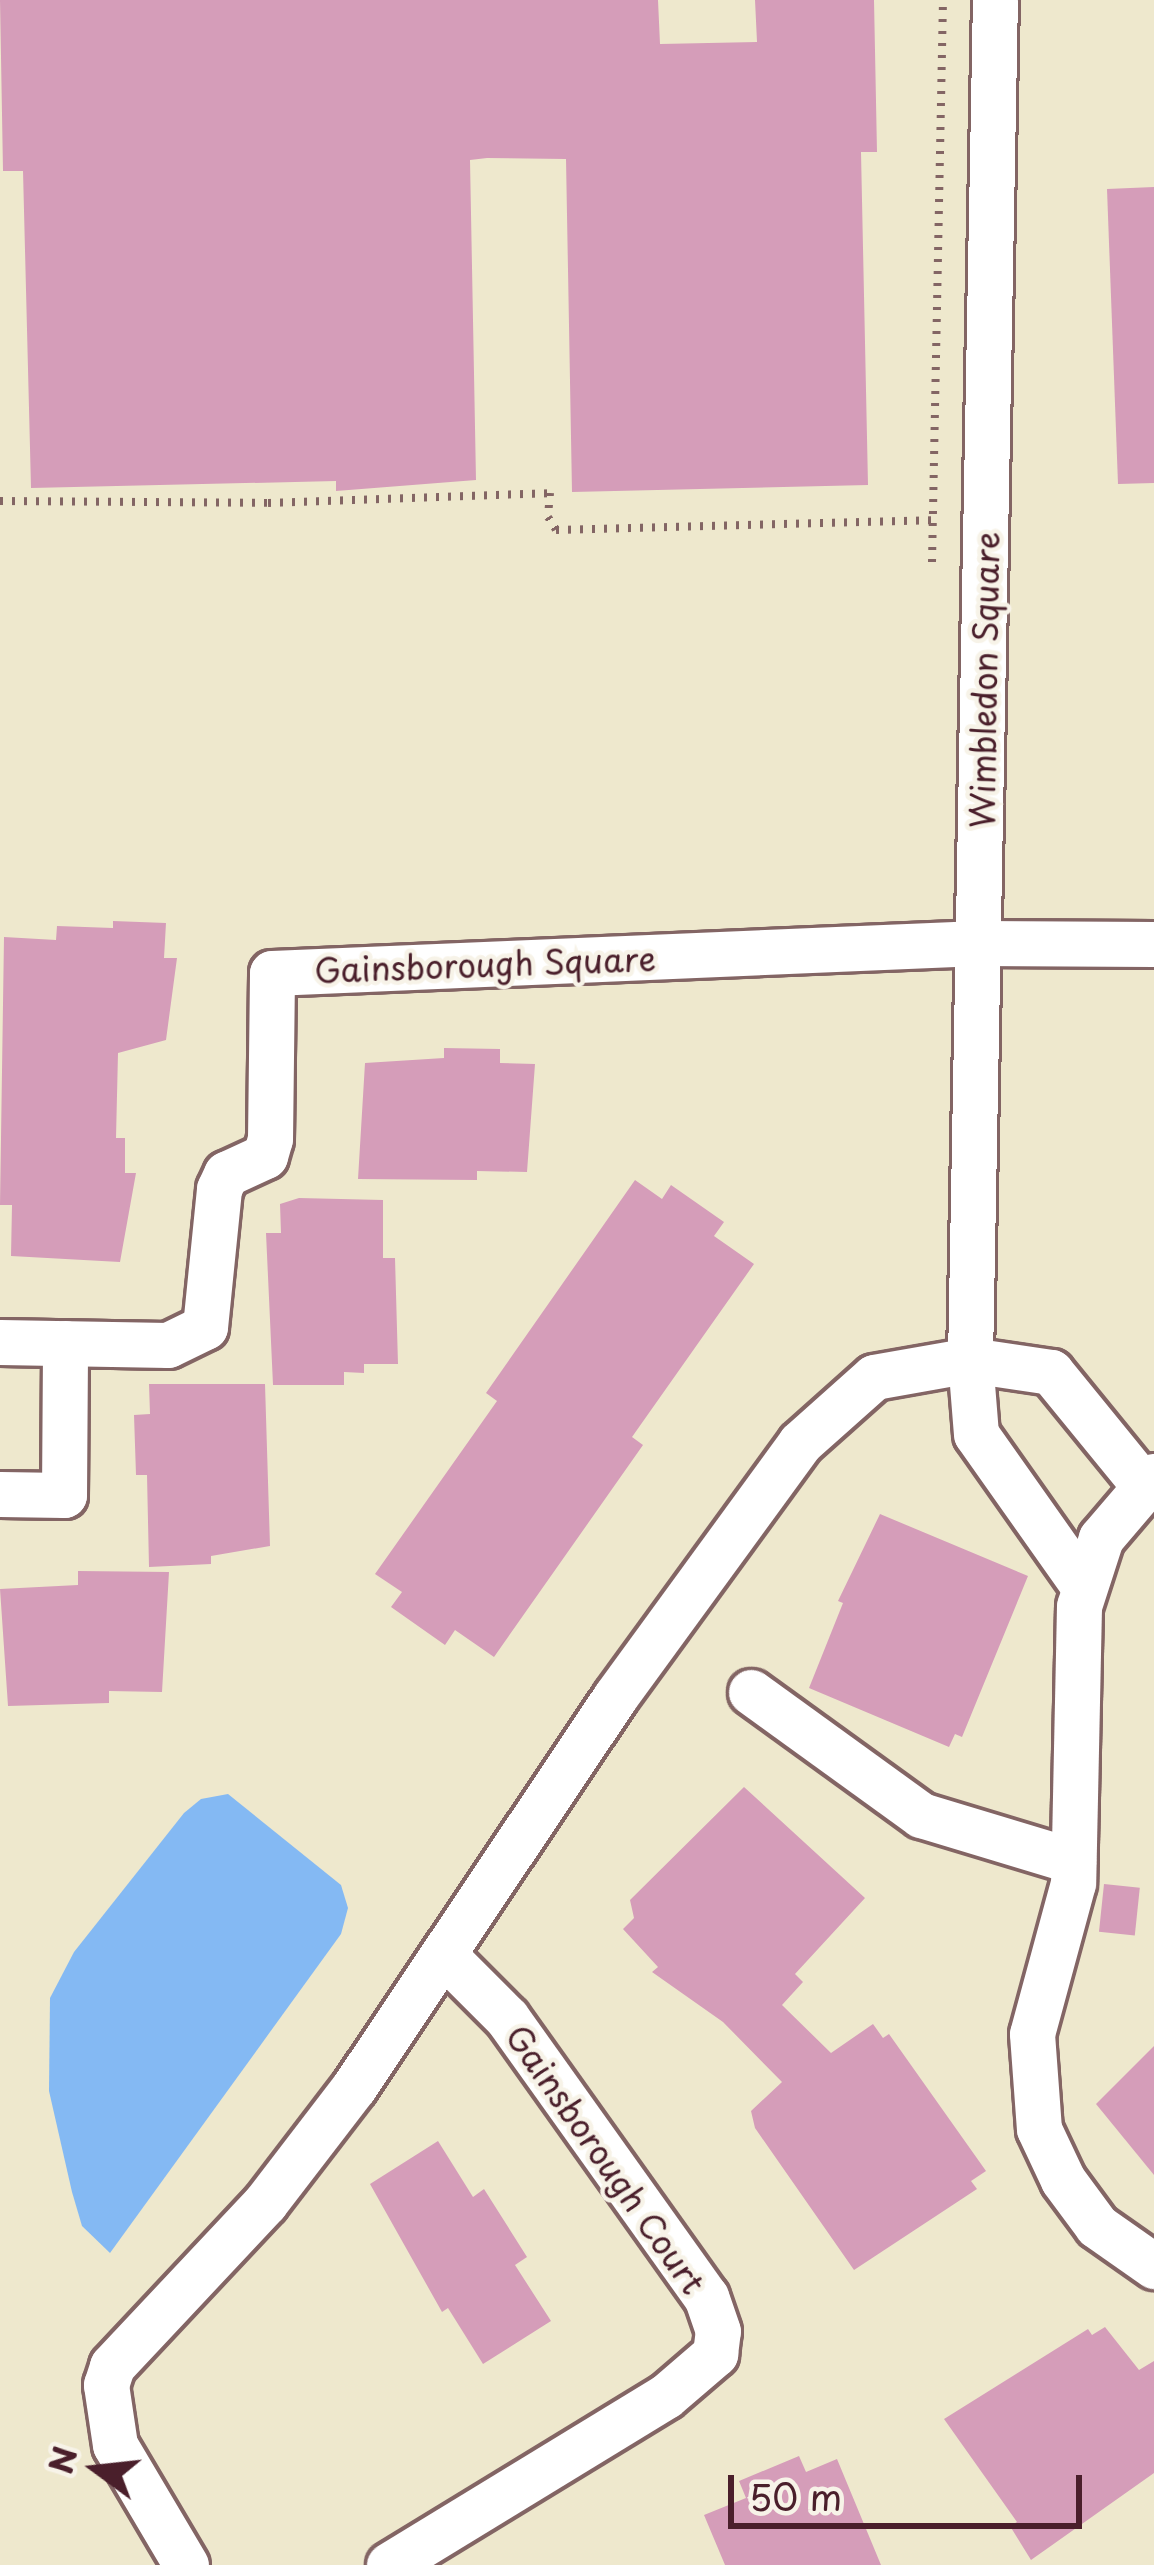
<!DOCTYPE html>
<style>
body{margin:0}
#map{position:relative;width:1154px;height:2565px;overflow:hidden;background:#eee8cd;font-family:"Playpen Sans",sans-serif}
div>[style]{position:absolute}
[style*='--x']{left:calc(var(--x)*1px);top:calc(var(--y)*1px);width:calc(var(--w)*1px);rotate:calc(var(--a)*1deg)}
.water>*{inset:0;background:#84b9f3}
.building>*{inset:0;background:#d59db9;transform-origin:0 0}
.path>*{height:8px;margin-top:-4px;transform-origin:0;background:repeating-linear-gradient(90deg,#836564 0 3px,transparent 0 12px)}
.roads{filter:drop-shadow(3px 0 #836564) drop-shadow(-3px 0 #836564) drop-shadow(0 3px #836564) drop-shadow(0 -3px #836564)}
.minor>*{height:45px;margin:-22.5px;padding:0 22.5px;transform-origin:22.5px;border-radius:22.5px;background:#fff}
span{translate:-50% -50%;white-space:nowrap;text-align:center;line-height:1.15;-webkit-text-stroke:9px #f7f3e8;paint-order:stroke}
.street-label{font-size:33px;color:#4a1f2b}
.north{position:absolute;left:36px;top:2409px;width:120px;height:120px;-webkit-text-stroke:9px #f7f3e8;paint-order:stroke;rotate:285deg;font-size:33px;font-weight:700;line-height:48px;text-align:center;color:#4a1f2b}
.north::after{content:'';display:block;margin:auto;width:42px;height:54px;background:#4a1f2b;clip-path:polygon(50% 0,100% 100%,50% 72%,0 100%)}
.scale{position:absolute;left:728px;top:2475px;width:354px;height:54px;box-sizing:border-box;border:6px solid #4a1f2b;border-top:0;padding-left:15px;font-size:36px;line-height:42px;white-space:nowrap;color:#4a1f2b;-webkit-text-stroke:9px #f7f3e8;paint-order:stroke}
</style>
<div id="map">
<div class="water">
<i style="clip-path:polygon(228px 1794px,341px 1885px,348px 1908px,341px 1934px,110px 2253px,82px 2226px,72px 2192px,49px 2091px,50px 1998px,74px 1952px,184px 1813px,201px 1799px)"></i>
</div>
<div class="building">
<i style="clip-path:polygon(0 0,658px 0,660px 44px,757px 42px,755px 0,874px 0,877px 152px,861px 152px,868px 485px,572px 492px,566px 159px,487px 158px,470px 160px,476px 480px,336px 491px,336px 481px,31px 488px,23px 171px,3px 171px)"></i>
<i style="clip-path:polygon(1154px 187px,1154px 483px,1118px 484px,1107px 189px)"></i>
<i style="clip-path:polygon(113px 921px,166px 923px,164px 958px,177px 958px,166px 1040px,118px 1053px,116px 1138px,125px 1138px,125px 1173px,136px 1173px,120px 1262px,11px 1256px,12px 1205px,0 1205px,4px 937px,56px 940px,57px 926px,113px 928px)"></i>
<i style="clip-path:polygon(444px 1048px,500px 1049px,500px 1063px,535px 1064px,527px 1172px,477px 1171px,477px 1180px,358px 1179px,365px 1063px,444px 1058px)"></i>
<i style="clip-path:polygon(635px 1180px,662px 1199px,671px 1185px,724px 1222px,714px 1236px,754px 1264px,632px 1437px,643px 1445px,494px 1657px,455px 1630px,445px 1645px,391px 1607px,402px 1592px,375px 1574px,497px 1401px,486px 1393px)"></i>
<i style="clip-path:polygon(299px 1198px,383px 1200px,383px 1258px,395px 1258px,398px 1364px,364px 1364px,364px 1373px,344px 1372px,344px 1385px,273px 1385px,266px 1233px,281px 1233px,280px 1204px)"></i>
<i style="clip-path:polygon(149px 1384px,265px 1384px,270px 1546px,211px 1556px,211px 1564px,149px 1567px,147px 1475px,136px 1475px,134px 1415px,150px 1414px)"></i>
<i style="clip-path:polygon(880px 1514px,1028px 1576px,962px 1737px,955px 1734px,949px 1747px,809px 1688px,843px 1603px,838px 1601px)"></i>
<i style="clip-path:polygon(78px 1571px,169px 1572px,162px 1692px,109px 1691px,109px 1703px,8px 1706px,0 1589px,78px 1585px)"></i>
<i style="clip-path:polygon(744px 1787px,865px 1898px,795px 1974px,803px 1982px,782px 2005px,831px 2053px,873px 2024px,883px 2038px,889px 2034px,986px 2171px,971px 2181px,977px 2189px,854px 2270px,755px 2128px,751px 2111px,782px 2082px,723px 2022px,652px 1972px,658px 1967px,623px 1929px,634px 1918px,630px 1900px)"></i>
<i style="left:1104px;top:1884px;width:36px;height:48px;rotate:6deg"></i>
<i style="clip-path:polygon(1154px 2046px,1154px 2175px,1096px 2104px)"></i>
<i style="clip-path:polygon(438px 2141px,473px 2197px,484px 2189px,527px 2257px,515px 2265px,551px 2321px,483px 2364px,448px 2308px,442px 2312px,370px 2184px)"></i>
<i style="clip-path:polygon(1105px 2327px,1139px 2370px,1154px 2361px,1154px 2473px,1031px 2560px,1010px 2526px,1017px 2522px,944px 2419px,1088px 2329px,1092px 2335px)"></i>
<i style="clip-path:polygon(799px 2456px,806px 2472px,837px 2459px,881px 2565px,725px 2565px,704px 2515px,746px 2498px,739px 2481px)"></i>
</div>
<div class="path">
<i style="--x:0;--y:501;--w:268;--a:0.4"></i>
<i style="--x:268;--y:503;--w:282;--a:-2"></i>
<i style="--x:550;--y:493;--w:24;--a:95"></i>
<i style="--x:548;--y:517;--w:15;--a:58"></i>
<i style="--x:556;--y:530;--w:376;--a:-1.5"></i>
<i style="--x:932;--y:562;--w:562;--a:-88.88"></i>
</div>
<div class="roads">
<div class="minor">
<i style="--x:0;--y:1342;--w:168;--a:1"></i>
<i style="--x:168;--y:1345;--w:41;--a:-25.9"></i>
<i style="--x:205;--y:1327;--w:139;--a:-84.2"></i>
<i style="--x:219;--y:1189;--w:17;--a:-65"></i>
<i style="--x:226;--y:1174;--w:43;--a:-24.8"></i>
<i style="--x:265;--y:1156;--w:18;--a:-74"></i>
<i style="--x:270;--y:1139;--w:166;--a:-89.3"></i>
<i style="--x:272;--y:973;--w:707;--a:-2.43"></i>
<i style="--x:978;--y:943;--w:176;--a:0.3"></i>
<i style="--x:1154;--y:1476;--w:82;--a:130.5"></i>
<i style="--x:1101;--y:1538;--w:71;--a:107.9"></i>
<i style="--x:1079;--y:1606;--w:277;--a:91.2"></i>
<i style="--x:1073;--y:1883;--w:156;--a:105.2"></i>
<i style="--x:1032;--y:2034;--w:95;--a:85.8"></i>
<i style="--x:1039;--y:2129;--w:56;--a:64.8"></i>
<i style="--x:1063;--y:2180;--w:57;--a:53.5"></i>
<i style="--x:1097;--y:2226;--w:70;--a:35.1"></i>
<i style="--x:0;--y:1494;--w:64;--a:0.9"></i>
<i style="--x:64;--y:1495;--w:152;--a:-89.6"></i>
<i style="--x:1084;--y:1587;--w:187;--a:-125.2"></i>
<i style="--x:976;--y:1434;--w:74;--a:-94.6"></i>
<i style="--x:970;--y:1360;--w:82;--a:8.4"></i>
<i style="--x:1051;--y:1372;--w:146;--a:50.8"></i>
<i style="--x:751;--y:1692;--w:210;--a:35.9"></i>
<i style="--x:921;--y:1815;--w:159;--a:16.8"></i>
<i style="--x:186;--y:2565;--w:139;--a:-120.6"></i>
<i style="--x:115;--y:2445;--w:61;--a:-98.5"></i>
<i style="--x:106;--y:2385;--w:20;--a:-72"></i>
<i style="--x:112;--y:2366;--w:224;--a:-46.8"></i>
<i style="--x:265;--y:2203;--w:146;--a:-52.5"></i>
<i style="--x:354;--y:2087;--w:469;--a:-56.2"></i>
<i style="--x:615;--y:1697;--w:314;--a:-53.9"></i>
<i style="--x:800;--y:1443;--w:99;--a:-41.7"></i>
<i style="--x:874;--y:1377;--w:97;--a:-10"></i>
<i style="--x:970;--y:1360;--w:1360;--a:-88.95"></i>
<i style="--x:389;--y:2565;--w:324;--a:-31.4"></i>
<i style="--x:666;--y:2396;--w:65;--a:-40.6"></i>
<i style="--x:715;--y:2354;--w:23;--a:-83"></i>
<i style="--x:718;--y:2331;--w:36;--a:-109"></i>
<i style="--x:706;--y:2297;--w:343;--a:-125.5"></i>
<i style="--x:507;--y:2018;--w:86;--a:-135"></i>
</div>
</div>
<div class="street-label">
<span style="left:984px;top:680px;rotate:-89deg">Wimbledon Square</span>
<span style="left:485px;top:964px;rotate:-2deg">Gainsborough Square</span>
<span style="left:606px;top:2159px;rotate:55deg">Gainsborough Court</span>
</div>
<div class="north">N</div>
<div class="scale">50 m</div>
</div>
